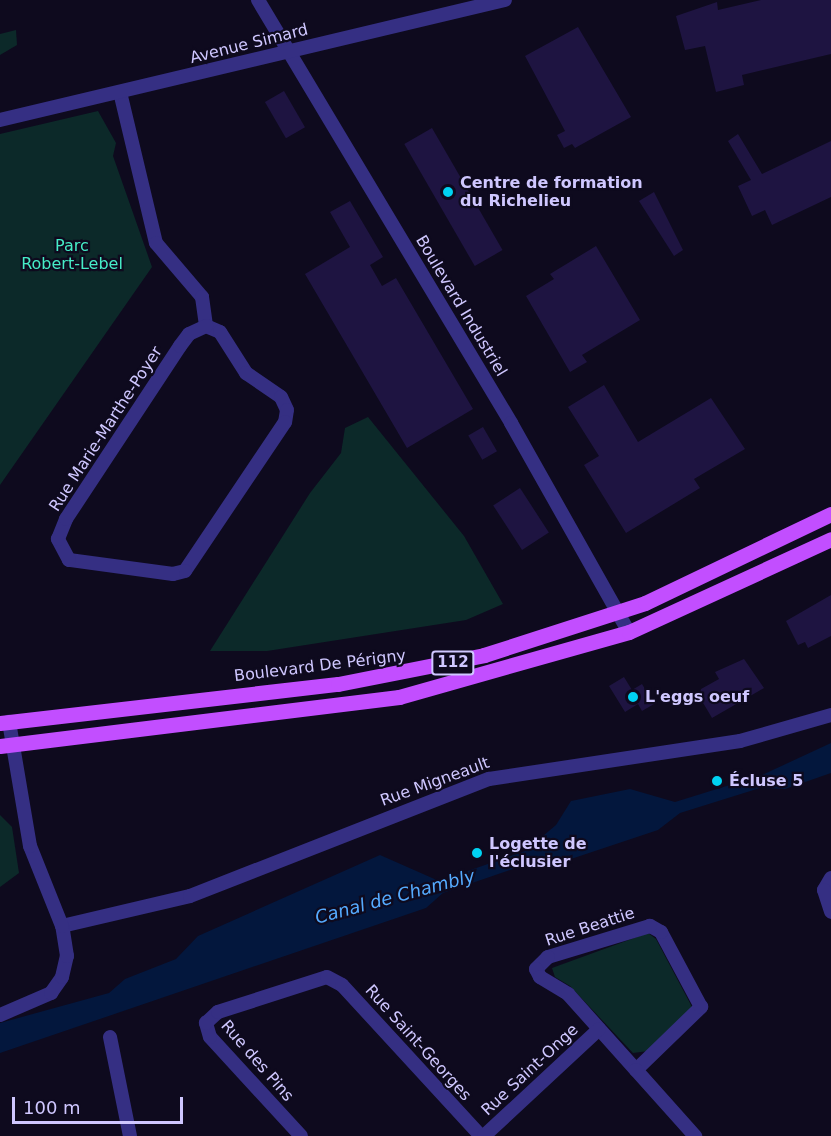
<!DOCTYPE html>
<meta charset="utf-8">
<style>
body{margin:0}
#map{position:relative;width:831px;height:1136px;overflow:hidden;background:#0e0a1e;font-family:"DejaVu Sans",sans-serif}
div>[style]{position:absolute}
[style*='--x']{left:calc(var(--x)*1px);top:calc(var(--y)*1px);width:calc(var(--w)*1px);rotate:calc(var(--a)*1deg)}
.green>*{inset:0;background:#0c2929}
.water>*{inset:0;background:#03173d}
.building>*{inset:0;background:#1e1441;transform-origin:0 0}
.minor>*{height:14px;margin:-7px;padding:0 7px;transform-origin:7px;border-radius:7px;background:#352f83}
.major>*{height:15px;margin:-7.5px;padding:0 7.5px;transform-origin:7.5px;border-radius:7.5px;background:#c24eff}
.dots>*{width:16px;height:16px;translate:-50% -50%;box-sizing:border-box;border:3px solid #0e0a1e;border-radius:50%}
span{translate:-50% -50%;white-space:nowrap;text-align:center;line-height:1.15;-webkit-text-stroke:4.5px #0e0a1e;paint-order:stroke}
.shield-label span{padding:2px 4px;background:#0e0a1e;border:2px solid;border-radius:4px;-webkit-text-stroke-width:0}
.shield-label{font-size:15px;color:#cfc7ff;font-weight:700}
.street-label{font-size:16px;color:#cfc7ff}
.poi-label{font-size:16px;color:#cfc7ff;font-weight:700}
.left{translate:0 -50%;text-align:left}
.park-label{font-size:16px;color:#46ecc7}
.water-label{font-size:18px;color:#55abff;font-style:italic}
.scale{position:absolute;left:12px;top:1097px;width:171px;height:27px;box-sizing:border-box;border:3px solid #cfc7ff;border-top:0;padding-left:8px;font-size:18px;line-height:21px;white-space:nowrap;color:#cfc7ff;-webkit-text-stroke:4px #0e0a1e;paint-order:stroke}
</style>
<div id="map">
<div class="green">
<i style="clip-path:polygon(16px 30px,17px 45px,0 55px,0 34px)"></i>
<i style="clip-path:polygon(98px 111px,116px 143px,113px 156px,152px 267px,0 485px,0 134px)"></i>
<i style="clip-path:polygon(368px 417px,464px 536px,503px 604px,466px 620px,267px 651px,210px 651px,310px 493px,341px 453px,345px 428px)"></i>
<i style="clip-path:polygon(0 815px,12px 827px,19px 873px,0 887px)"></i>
<i style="clip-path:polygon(648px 933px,656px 939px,692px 1007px,648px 1051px,633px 1053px,570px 986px,555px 977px,552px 968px)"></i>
</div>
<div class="water">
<i style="clip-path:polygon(831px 743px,831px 773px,785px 789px,760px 788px,680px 813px,658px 830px,553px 865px,525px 865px,443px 893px,426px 908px,0 1053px,0 1023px,109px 993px,125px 979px,176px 959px,198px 936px,380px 855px,439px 881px,525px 851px,556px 825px,571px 801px,630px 789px,675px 802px,762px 775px)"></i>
</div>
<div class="building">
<i style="clip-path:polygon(761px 0,831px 0,831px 54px,742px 75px,744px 85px,716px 92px,705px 46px,685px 50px,676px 16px,717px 2px,718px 10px)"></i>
<i style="clip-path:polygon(578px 27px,631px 117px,575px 148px,572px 144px,564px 148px,557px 135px,565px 131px,525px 56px)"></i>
<i style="left:284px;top:91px;width:42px;height:22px;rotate:60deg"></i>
<i style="left:432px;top:128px;width:141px;height:32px;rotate:60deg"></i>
<i style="clip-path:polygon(738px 134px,762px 174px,831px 141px,831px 197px,772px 225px,765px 210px,752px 216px,738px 186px,751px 180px,728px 141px)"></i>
<i style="clip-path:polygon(654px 192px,683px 250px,674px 256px,639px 201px)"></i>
<i style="clip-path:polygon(350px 201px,383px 257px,370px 265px,382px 286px,396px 278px,473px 409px,407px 448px,305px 274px,350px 247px,330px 212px)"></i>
<i style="clip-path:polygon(596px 246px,640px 320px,582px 355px,587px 362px,570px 372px,526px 296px,554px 279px,550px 274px)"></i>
<i style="clip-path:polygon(604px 385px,638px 442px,711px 398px,745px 449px,694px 479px,700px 488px,626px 533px,584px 465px,599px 456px,568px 407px)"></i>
<i style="left:483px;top:427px;width:28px;height:17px;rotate:60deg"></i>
<i style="left:520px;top:488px;width:53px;height:32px;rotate:57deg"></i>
<i style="clip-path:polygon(831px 595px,831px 636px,808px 648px,805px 642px,798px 645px,786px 621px)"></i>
<i style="clip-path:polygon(744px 659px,764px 688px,712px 718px,699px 696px,701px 689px,719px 679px,715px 672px)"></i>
<i style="clip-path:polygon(624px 677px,632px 690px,642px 684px,654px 704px,642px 711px,638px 704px,625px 712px,609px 686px)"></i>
</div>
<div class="minor">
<i style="--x:258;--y:0;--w:493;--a:59.1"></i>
<i style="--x:511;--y:423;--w:240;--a:60.6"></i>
<i style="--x:120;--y:92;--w:155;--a:76.6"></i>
<i style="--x:156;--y:243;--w:71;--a:49.6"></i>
<i style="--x:202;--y:297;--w:29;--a:82"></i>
<i style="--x:0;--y:120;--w:519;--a:-13.37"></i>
<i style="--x:206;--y:326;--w:15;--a:23"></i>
<i style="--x:220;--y:332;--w:49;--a:57.6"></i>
<i style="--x:246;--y:373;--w:42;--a:34.4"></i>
<i style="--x:281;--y:397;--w:14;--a:65"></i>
<i style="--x:287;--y:410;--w:12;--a:99"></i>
<i style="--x:285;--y:422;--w:179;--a:123.9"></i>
<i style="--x:185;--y:571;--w:12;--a:166"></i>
<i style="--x:173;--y:574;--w:105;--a:-172.3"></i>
<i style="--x:69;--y:560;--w:24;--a:-118"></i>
<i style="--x:58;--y:539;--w:22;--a:-68"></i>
<i style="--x:66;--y:519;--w:207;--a:-56.6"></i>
<i style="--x:180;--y:346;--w:15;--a:-53"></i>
<i style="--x:189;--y:334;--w:19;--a:-25"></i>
<i style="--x:831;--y:878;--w:14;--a:120"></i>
<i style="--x:824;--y:890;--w:23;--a:72"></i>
<i style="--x:62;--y:926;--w:131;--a:-13.2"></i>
<i style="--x:190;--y:896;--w:321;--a:-21.4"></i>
<i style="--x:489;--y:779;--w:254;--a:-8.6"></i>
<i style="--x:740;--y:741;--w:95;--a:-15.9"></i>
<i style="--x:0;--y:1015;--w:56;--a:-23.3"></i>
<i style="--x:51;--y:993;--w:19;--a:-55"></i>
<i style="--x:62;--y:977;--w:22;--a:-77"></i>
<i style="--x:67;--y:956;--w:30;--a:-99"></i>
<i style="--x:62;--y:926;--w:86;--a:-111.8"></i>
<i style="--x:30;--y:846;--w:126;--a:-99.6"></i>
<i style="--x:110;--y:1037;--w:101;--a:78.6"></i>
<i style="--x:636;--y:1070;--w:91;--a:-44.1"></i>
<i style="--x:701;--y:1007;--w:85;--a:-118.1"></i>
<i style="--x:661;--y:932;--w:13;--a:-151"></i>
<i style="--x:650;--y:926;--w:107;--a:163.1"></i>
<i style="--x:548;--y:957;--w:17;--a:135"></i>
<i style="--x:536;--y:969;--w:9;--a:63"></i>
<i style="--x:540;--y:977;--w:33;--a:31"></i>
<i style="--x:568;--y:994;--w:102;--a:48.2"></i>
<i style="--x:636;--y:1070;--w:89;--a:48.2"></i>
<i style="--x:301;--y:1136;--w:134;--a:-132.6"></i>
<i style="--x:210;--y:1037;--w:15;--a:-106"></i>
<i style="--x:206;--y:1023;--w:16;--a:-43"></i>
<i style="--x:218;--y:1012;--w:114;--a:-17.8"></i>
<i style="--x:327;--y:977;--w:17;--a:28"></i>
<i style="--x:342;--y:985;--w:205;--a:47.4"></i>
<i style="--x:484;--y:1136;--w:157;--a:-42.9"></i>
</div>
<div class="major">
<i style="--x:0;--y:723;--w:340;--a:-6.6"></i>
<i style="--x:338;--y:684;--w:149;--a:-11.2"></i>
<i style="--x:484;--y:655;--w:169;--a:-17.9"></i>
<i style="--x:645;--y:603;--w:206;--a:-25.6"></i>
<i style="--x:0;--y:746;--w:402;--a:-7"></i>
<i style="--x:399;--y:697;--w:239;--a:-15.8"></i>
<i style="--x:629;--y:632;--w:222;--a:-24.7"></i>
</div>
<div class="dots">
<i style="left:448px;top:192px;background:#00d2f2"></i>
<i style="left:633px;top:697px;background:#00d2f2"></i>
<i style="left:717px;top:781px;background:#00d2f2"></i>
<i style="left:477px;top:853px;background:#00d2f2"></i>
</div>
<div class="shield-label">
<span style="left:453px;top:663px">112</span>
</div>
<div class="street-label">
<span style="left:249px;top:44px;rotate:-14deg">Avenue Simard</span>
<span style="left:461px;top:306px;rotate:59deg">Boulevard Industriel</span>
<span style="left:106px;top:429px;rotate:-57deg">Rue Marie-Marthe-Poyer</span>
<span style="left:320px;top:666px;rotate:-7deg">Boulevard De Périgny</span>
<span style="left:435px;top:782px;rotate:-20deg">Rue Migneault</span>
<span style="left:590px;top:927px;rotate:-18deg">Rue Beattie</span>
<span style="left:418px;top:1043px;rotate:48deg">Rue Saint-Georges</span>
<span style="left:257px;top:1061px;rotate:49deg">Rue des Pins</span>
<span style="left:530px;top:1070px;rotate:-43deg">Rue Saint-Onge</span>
</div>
<div class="poi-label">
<span class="left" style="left:460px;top:192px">Centre de formation<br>du Richelieu</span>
<span class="left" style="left:645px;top:697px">L'eggs oeuf</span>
<span class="left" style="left:729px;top:781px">Écluse 5</span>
<span class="left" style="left:489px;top:853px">Logette de<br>l'éclusier</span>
</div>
<div class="park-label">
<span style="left:72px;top:255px">Parc<br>Robert-Lebel</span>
</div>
<div class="water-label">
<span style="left:395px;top:897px;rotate:-15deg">Canal de Chambly</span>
</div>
<div class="scale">100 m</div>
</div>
